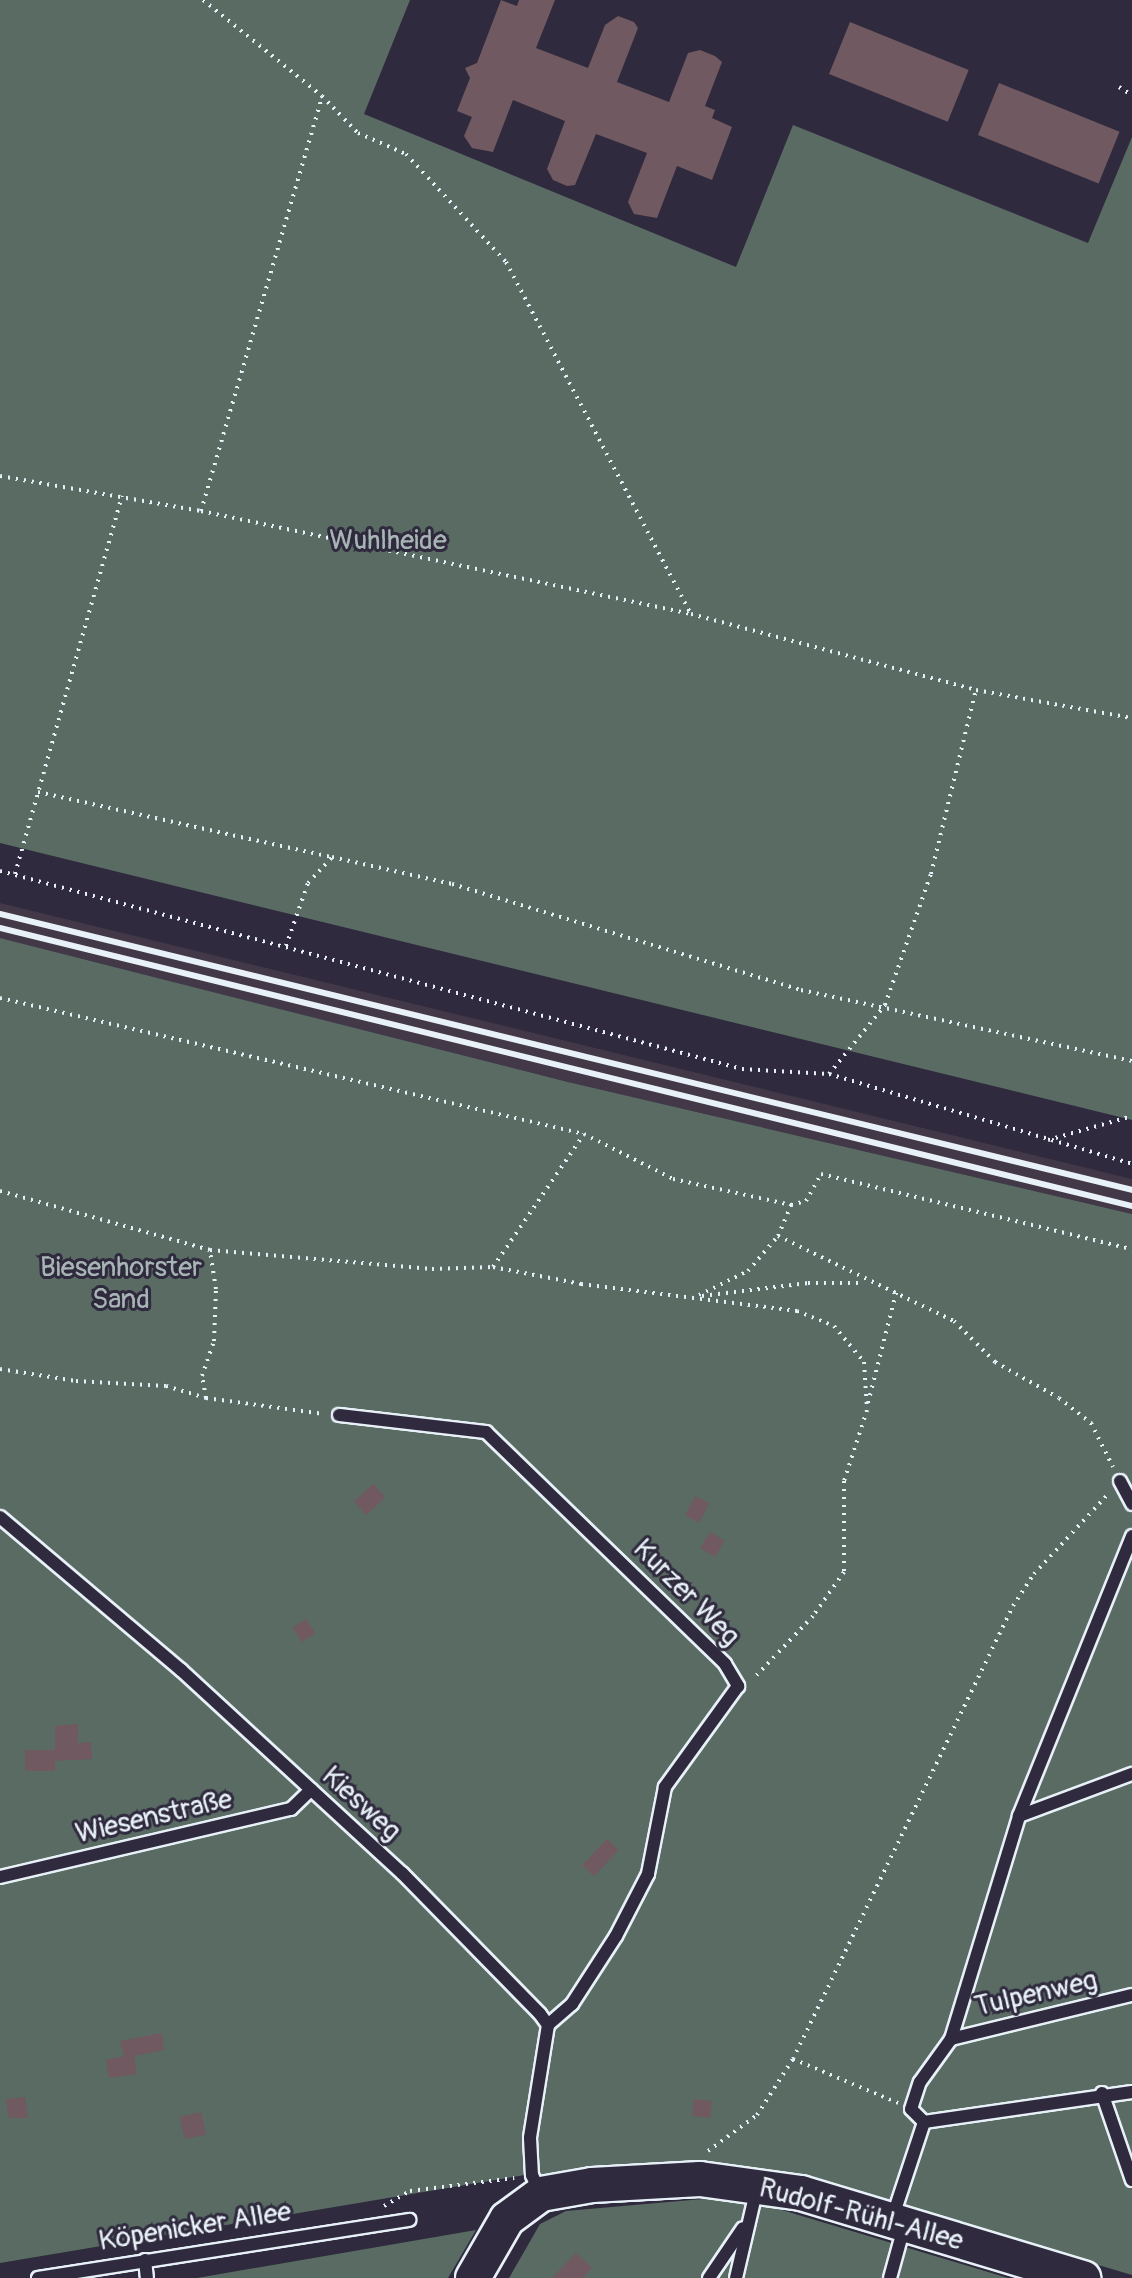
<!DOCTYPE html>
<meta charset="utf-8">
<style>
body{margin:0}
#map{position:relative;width:1132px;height:2278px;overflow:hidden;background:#2f2a3d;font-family:Pangolin,sans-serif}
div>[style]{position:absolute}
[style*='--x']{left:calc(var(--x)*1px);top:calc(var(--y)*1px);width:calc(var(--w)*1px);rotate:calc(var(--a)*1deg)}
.built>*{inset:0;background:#423848}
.green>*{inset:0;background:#5a6b64}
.building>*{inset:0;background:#705960;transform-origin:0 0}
.path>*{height:4px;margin-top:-2px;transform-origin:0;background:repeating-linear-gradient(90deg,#e8f1f8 0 2px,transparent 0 8px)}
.roads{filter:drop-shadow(2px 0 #e8f1f8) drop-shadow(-2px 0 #e8f1f8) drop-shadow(0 2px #e8f1f8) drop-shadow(0 -2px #e8f1f8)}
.lane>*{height:12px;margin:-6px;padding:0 6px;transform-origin:6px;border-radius:6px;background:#2f2a3d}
.secondary>*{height:34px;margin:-17px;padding:0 17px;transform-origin:17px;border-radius:17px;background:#2f2a3d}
.rail>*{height:6px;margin:-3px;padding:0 3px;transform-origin:3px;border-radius:3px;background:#e8f1f8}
span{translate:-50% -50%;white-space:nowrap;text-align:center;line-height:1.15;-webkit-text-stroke:6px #2f2a3d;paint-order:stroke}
.park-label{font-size:28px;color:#a8b5b5}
.street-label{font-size:28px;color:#e8f1f8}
</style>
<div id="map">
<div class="built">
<i style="clip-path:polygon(0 903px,1132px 1179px,1132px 1214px,568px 1082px,0 938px)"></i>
</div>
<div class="green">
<i style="clip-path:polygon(0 0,410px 0,364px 114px,736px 267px,793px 125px,1088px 243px,1132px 137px,1132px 1120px,0 843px)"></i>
<i style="clip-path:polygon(0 938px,568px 1082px,1132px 1214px,1132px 2275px,883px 2201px,549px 2180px,537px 2173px,0 2263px)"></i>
<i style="clip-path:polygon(714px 2198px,749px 2200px,1008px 2278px,509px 2278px,540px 2224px,566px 2211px)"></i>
<i style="clip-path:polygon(476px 2230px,448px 2278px,197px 2278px)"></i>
</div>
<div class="building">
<i style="clip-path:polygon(501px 0,517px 6px,519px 0,555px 0,536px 48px,588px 68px,605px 25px,618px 16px,634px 22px,638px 28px,617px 82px,669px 102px,688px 53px,700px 50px,715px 56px,722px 62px,705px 106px,715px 110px,712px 118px,732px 127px,712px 180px,677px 166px,657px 218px,634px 214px,628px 202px,647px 153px,596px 134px,575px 185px,567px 186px,553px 180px,547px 169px,565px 121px,513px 100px,493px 152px,472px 148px,464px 136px,472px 117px,457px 111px,470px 78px,465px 68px,477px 63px)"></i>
<i style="left:850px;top:22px;width:128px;height:56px;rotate:22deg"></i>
<i style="left:999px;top:83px;width:130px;height:56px;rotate:22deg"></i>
<i style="left:373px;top:1484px;width:18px;height:26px;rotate:47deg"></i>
<i style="left:695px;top:1496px;width:16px;height:22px;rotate:27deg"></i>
<i style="left:710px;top:1532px;width:17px;height:19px;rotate:31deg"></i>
<i style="left:306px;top:1619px;width:17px;height:16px;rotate:57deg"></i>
<i style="clip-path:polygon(78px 1724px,78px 1743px,91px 1742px,92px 1759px,55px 1761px,55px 1726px)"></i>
<i style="left:25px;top:1750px;width:30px;height:21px"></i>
<i style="left:607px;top:1839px;width:16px;height:36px;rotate:43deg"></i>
<i style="clip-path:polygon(162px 2033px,164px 2050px,134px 2056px,137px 2074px,109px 2078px,106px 2060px,124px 2056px,120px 2041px)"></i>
<i style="clip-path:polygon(25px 2097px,28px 2118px,9px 2118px,6px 2099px)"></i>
<i style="left:694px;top:2099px;width:18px;height:17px;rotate:6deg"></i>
<i style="left:201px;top:2112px;width:23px;height:22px;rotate:77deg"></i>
<i style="clip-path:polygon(576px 2253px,592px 2268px,583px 2278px,552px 2278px)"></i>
</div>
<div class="path">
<i style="--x:203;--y:0;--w:153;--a:38.9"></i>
<i style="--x:322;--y:96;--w:52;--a:45.8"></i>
<i style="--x:358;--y:133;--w:52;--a:23.6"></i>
<i style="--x:406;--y:154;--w:147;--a:47.2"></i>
<i style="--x:506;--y:262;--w:398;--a:62.3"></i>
<i style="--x:1119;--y:87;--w:15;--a:32"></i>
<i style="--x:0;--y:476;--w:204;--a:9.9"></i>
<i style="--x:201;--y:511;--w:501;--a:11.87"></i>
<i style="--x:691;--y:614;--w:295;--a:14.9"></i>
<i style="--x:976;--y:690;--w:158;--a:10.2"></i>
<i style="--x:201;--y:511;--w:432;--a:-73.7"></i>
<i style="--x:38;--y:792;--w:301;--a:12.5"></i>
<i style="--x:0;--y:871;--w:768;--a:14.94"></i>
<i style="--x:742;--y:1069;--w:87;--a:3.3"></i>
<i style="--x:829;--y:1074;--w:316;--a:16.5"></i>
<i style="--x:15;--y:874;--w:393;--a:-74.2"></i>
<i style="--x:286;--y:946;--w:67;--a:-70.8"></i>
<i style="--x:308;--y:883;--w:35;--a:-47"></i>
<i style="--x:332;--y:857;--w:123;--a:12.7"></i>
<i style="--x:452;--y:884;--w:365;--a:16.9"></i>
<i style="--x:801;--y:990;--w:339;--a:12.1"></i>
<i style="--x:0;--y:998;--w:600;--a:13.11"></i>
<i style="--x:584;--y:1134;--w:100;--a:26.8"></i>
<i style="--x:673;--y:1179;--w:121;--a:12.4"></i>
<i style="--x:791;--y:1205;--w:16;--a:-15"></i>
<i style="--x:806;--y:1201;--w:31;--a:-61"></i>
<i style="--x:821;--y:1174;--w:320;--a:13.6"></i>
<i style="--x:829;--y:1074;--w:89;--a:-50.9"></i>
<i style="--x:885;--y:1005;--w:139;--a:-70.7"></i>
<i style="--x:931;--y:874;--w:189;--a:-76.3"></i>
<i style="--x:1048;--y:1140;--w:87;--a:-15.9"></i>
<i style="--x:0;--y:1191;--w:218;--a:15.7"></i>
<i style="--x:210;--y:1250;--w:223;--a:4.9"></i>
<i style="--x:432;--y:1269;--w:61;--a:-1.9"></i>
<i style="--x:493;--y:1267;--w:90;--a:10.9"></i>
<i style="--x:581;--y:1284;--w:218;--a:7.1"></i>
<i style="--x:797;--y:1311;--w:40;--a:22"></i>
<i style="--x:834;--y:1326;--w:47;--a:50.2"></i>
<i style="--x:864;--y:1362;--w:48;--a:86.4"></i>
<i style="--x:867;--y:1410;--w:75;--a:107.9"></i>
<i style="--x:844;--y:1481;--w:91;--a:90"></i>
<i style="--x:844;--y:1572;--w:54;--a:125.2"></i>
<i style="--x:813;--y:1616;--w:87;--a:133.6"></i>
<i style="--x:778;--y:1236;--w:195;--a:25.8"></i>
<i style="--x:954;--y:1321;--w:58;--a:45"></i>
<i style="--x:995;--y:1362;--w:73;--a:29.4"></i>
<i style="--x:1059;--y:1398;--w:41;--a:38"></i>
<i style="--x:1091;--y:1423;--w:49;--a:63.4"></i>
<i style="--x:493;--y:1267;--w:161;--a:-55.6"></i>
<i style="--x:699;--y:1295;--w:55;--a:-26.1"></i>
<i style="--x:748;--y:1271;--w:46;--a:-49.4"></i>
<i style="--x:778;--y:1236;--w:34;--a:-67"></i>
<i style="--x:702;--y:1296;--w:107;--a:-7"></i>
<i style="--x:808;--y:1283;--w:56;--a:0"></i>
<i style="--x:0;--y:1369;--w:77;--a:9"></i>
<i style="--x:76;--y:1381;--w:90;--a:3.2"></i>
<i style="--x:166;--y:1386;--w:42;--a:16.7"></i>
<i style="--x:206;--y:1398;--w:119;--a:7.7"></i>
<i style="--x:206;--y:1398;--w:22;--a:-100"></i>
<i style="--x:202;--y:1376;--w:37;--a:-71"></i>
<i style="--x:214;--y:1341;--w:52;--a:-87.8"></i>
<i style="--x:216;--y:1289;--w:39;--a:-99"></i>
<i style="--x:868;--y:1403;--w:114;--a:-75.7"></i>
<i style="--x:793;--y:2059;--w:114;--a:22.7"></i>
<i style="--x:708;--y:2151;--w:61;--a:-36.3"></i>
<i style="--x:757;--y:2115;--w:67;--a:-57.3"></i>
<i style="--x:793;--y:2059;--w:504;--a:-64.1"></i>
<i style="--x:1013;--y:1606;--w:38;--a:-57"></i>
<i style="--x:1034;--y:1574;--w:109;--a:-47.2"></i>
<i style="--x:384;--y:2206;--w:30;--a:-30"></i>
<i style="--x:410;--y:2191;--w:105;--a:-7.1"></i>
</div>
<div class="roads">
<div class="lane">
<i style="--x:339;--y:1415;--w:148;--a:6.6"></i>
<i style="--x:486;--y:1432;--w:333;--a:44.1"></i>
<i style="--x:725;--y:1664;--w:26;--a:59"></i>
<i style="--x:738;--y:1686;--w:125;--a:125.9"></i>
<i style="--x:665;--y:1787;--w:89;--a:101.1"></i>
<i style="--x:648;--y:1874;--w:70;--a:117.3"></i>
<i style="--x:616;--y:1936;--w:81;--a:122.9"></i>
<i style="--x:572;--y:2004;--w:32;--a:139"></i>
<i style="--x:1120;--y:1481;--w:26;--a:62"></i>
<i style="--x:0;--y:1517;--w:237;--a:40.2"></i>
<i style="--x:181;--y:1670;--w:300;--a:42.6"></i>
<i style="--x:402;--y:1873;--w:197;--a:45.6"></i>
<i style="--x:540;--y:2014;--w:14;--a:54"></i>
<i style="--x:548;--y:2025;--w:114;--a:99.1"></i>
<i style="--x:530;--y:2138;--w:37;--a:87"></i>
<i style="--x:532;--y:2175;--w:17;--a:66"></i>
<i style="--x:1019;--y:1816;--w:121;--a:-20.4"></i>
<i style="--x:0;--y:1877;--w:299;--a:-13.2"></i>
<i style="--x:291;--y:1809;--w:28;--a:-44"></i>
<i style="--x:951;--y:2039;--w:186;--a:-13.7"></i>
<i style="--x:1102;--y:2093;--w:92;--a:71"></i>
<i style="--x:924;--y:2122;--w:210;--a:-8.2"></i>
<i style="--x:892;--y:2219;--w:102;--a:-71.7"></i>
<i style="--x:924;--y:2122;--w:18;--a:-135"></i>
<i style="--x:911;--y:2109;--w:28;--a:-72"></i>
<i style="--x:920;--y:2082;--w:53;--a:-54.2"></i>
<i style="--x:951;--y:2039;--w:233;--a:-73"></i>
<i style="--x:1019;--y:1816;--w:302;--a:-68"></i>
<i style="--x:145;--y:2260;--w:18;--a:84"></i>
<i style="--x:38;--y:2278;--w:376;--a:-8.9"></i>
<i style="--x:709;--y:2278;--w:60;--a:-55.8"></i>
<i style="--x:736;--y:2278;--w:92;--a:-76.9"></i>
<i style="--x:890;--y:2278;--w:53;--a:-74.6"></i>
</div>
<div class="secondary">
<i style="--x:473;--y:2278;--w:68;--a:-60"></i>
<i style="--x:507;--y:2219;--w:42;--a:-36.3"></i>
<i style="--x:541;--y:2194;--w:52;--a:-10"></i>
<i style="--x:592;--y:2185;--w:108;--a:-3.2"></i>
<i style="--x:700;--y:2179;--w:102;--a:7.9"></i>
<i style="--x:801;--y:2193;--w:295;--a:16.8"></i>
</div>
</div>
<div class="rail">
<i style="--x:0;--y:914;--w:1165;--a:13.7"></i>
<i style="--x:0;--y:928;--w:1166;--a:13.8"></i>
</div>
<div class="park-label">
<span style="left:388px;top:541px">Wuhlheide</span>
<span style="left:121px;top:1284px">Biesenhorster<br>Sand</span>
</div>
<div class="street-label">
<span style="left:686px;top:1593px;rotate:45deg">Kurzer Weg</span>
<span style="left:361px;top:1804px;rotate:42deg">Kiesweg</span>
<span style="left:154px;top:1817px;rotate:-13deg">Wiesenstraße</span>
<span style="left:1036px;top:1994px;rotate:-13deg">Tulpenweg</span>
<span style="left:861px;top:2215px;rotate:15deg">Rudolf-Rühl-Allee</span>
<span style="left:195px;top:2227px;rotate:-9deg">Köpenicker Allee</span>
</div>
</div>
